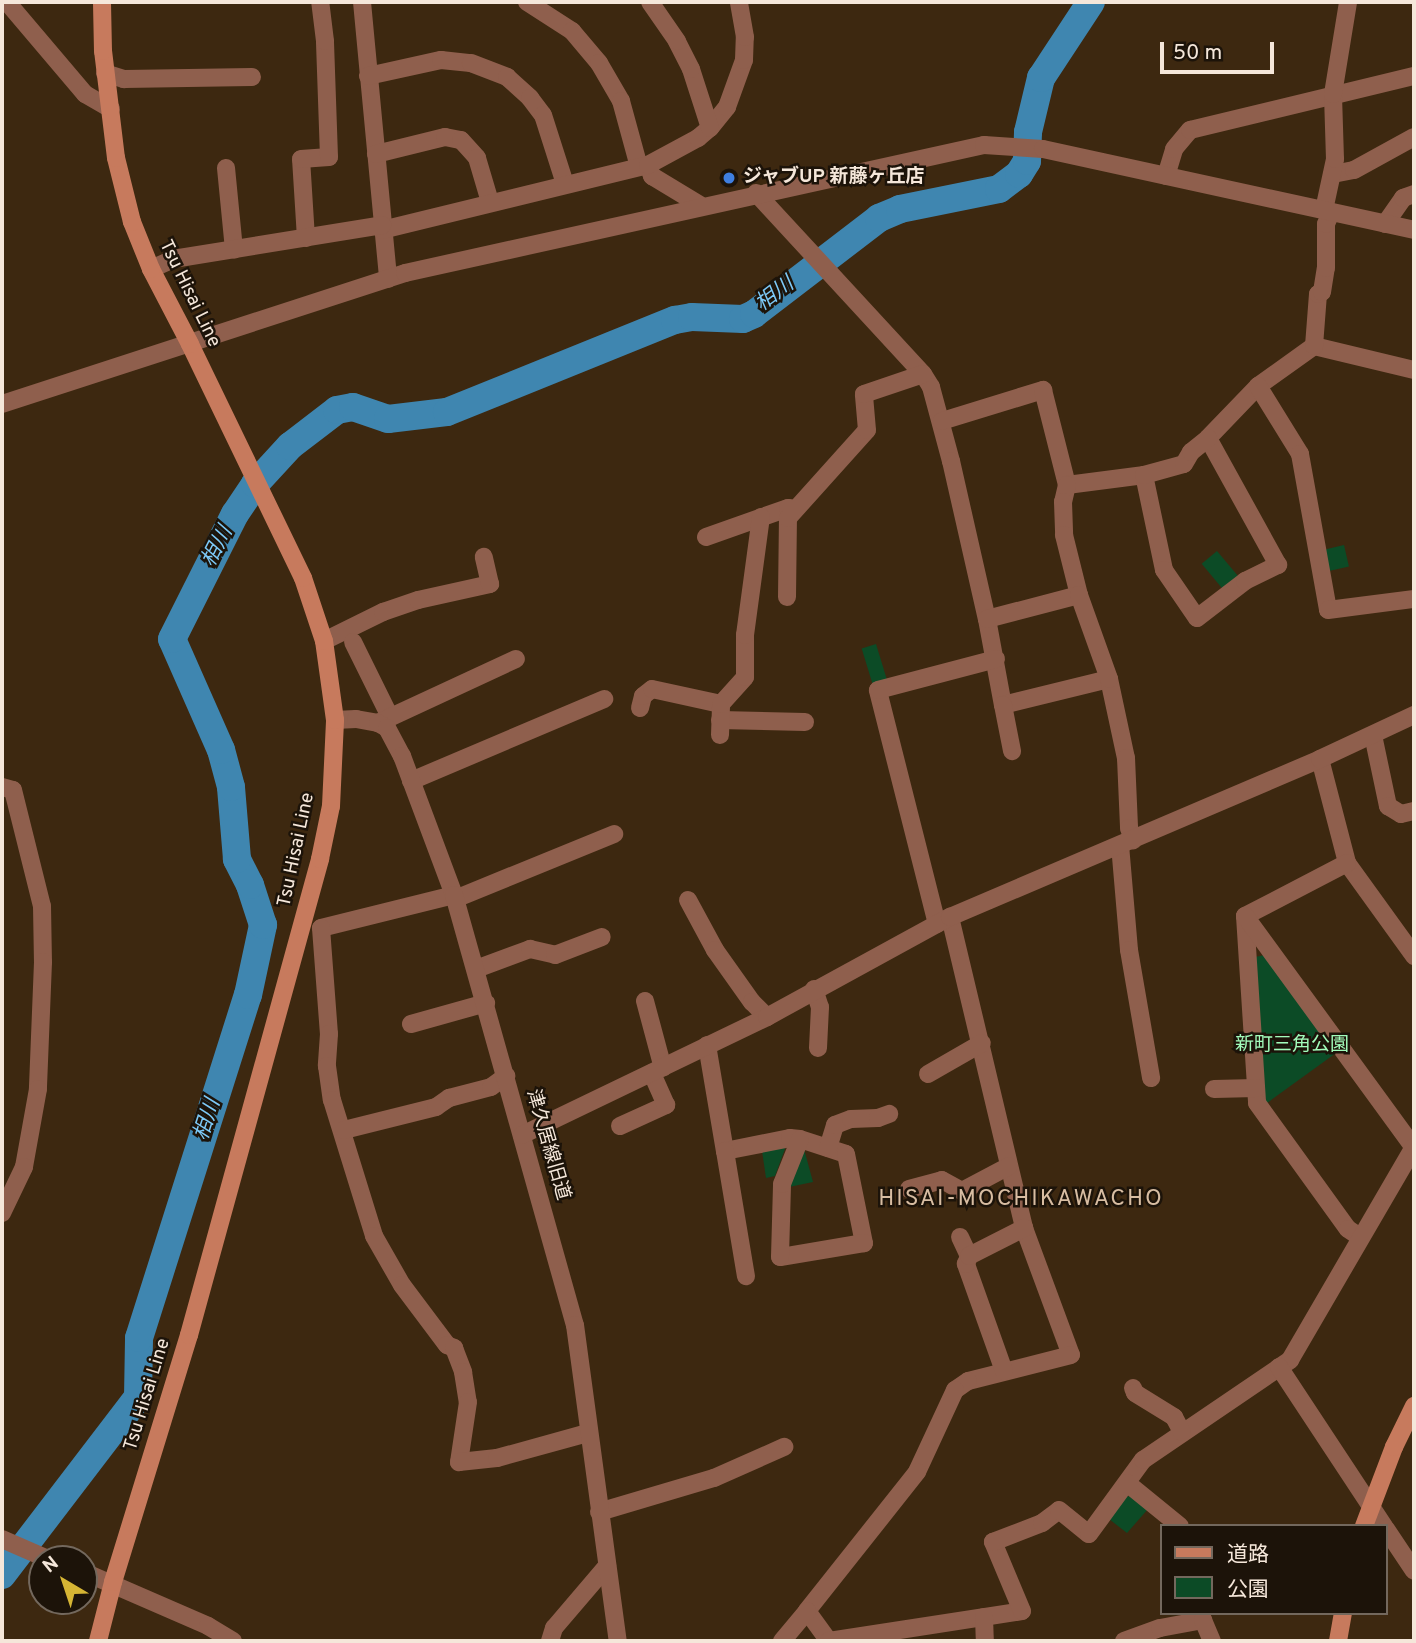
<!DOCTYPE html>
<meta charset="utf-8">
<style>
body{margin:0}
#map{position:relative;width:1416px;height:1643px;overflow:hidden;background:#3d2810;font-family:Overpass,"Noto Sans JP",sans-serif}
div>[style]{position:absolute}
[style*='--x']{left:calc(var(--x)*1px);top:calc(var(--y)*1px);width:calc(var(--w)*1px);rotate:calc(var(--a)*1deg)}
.green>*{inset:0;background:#0c4b26;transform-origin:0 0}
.river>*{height:28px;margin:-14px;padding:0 14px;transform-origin:14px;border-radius:14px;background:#3f86b0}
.minor>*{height:18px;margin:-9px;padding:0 9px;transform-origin:9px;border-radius:9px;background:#8f5f4d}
.tertiary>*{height:18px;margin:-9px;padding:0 9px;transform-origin:9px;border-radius:9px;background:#8f5f4d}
.secondary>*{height:18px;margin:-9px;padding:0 9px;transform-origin:9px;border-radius:9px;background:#c77a5d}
.dots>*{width:19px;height:19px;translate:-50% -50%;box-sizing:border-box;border:4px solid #1c1309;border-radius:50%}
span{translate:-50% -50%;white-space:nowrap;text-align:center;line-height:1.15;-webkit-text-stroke:5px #1c1309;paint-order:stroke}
.poi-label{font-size:19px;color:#f5e7da;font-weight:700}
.left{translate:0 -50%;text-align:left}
.street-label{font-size:19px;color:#f5e7da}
.park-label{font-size:19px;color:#a2fcbb}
.water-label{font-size:21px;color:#7dc9f7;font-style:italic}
.quarter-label{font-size:23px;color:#d8bda2;letter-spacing:2px}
.frame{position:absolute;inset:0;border:4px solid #f5e7da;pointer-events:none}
.legend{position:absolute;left:1160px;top:1524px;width:228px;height:91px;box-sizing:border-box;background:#1c1309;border:2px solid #73685d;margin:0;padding:9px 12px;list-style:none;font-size:21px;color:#f5e7da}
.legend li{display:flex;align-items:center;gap:14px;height:35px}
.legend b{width:35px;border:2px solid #73685d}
.north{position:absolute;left:28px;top:1545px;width:70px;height:70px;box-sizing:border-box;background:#1c1309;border:2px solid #73685d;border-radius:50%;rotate:321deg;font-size:19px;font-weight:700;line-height:28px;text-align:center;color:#f5e7da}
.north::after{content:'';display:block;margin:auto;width:24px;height:32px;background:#d6b534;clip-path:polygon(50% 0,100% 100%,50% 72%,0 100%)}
.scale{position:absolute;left:1160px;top:42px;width:114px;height:32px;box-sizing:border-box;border:4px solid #f5e7da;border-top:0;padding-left:9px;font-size:21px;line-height:24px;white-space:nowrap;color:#f5e7da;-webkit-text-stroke:5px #1c1309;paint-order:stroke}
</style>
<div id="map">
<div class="green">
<i style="left:1344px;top:545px;width:22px;height:24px;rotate:77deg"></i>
<i style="left:1217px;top:551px;width:35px;height:20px;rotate:50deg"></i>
<i style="left:876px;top:644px;width:38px;height:15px;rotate:73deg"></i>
<i style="clip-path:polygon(1265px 955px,1336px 1053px,1267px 1103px,1264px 1100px,1255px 957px)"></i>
<i style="clip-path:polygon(786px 1146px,775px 1176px,766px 1178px,762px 1151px)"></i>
<i style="clip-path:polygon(804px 1149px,813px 1182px,789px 1187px)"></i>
<i style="clip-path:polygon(1126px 1496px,1134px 1497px,1148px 1509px,1127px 1533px,1109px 1519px)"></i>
</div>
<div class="river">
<i style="--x:2;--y:1575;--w:224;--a:-52.6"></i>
<i style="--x:138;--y:1397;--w:59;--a:-89"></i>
<i style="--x:139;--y:1338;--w:360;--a:-72.4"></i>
<i style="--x:248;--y:995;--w:72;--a:-77.9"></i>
<i style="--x:263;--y:925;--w:42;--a:-108"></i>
<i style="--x:250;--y:885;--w:29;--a:-117"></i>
<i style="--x:237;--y:859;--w:72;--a:-94.8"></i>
<i style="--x:231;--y:787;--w:38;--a:-105"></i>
<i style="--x:221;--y:750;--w:121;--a:-113.8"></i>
<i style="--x:172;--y:639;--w:140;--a:-63.3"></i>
<i style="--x:235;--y:514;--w:36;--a:-56"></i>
<i style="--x:255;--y:484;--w:52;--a:-47.4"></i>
<i style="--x:290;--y:446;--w:59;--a:-37.5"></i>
<i style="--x:337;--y:410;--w:16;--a:-11"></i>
<i style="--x:353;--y:407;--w:37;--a:19"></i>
<i style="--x:388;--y:419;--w:59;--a:-6.8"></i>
<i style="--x:447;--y:412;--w:246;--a:-22"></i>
<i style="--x:675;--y:320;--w:17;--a:-10"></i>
<i style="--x:692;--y:317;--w:51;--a:2.2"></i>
<i style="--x:743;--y:319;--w:12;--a:-24"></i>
<i style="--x:754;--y:314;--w:158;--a:-37.5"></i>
<i style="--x:879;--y:218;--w:23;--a:-23"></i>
<i style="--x:900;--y:209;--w:101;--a:-11.4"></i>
<i style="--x:999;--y:189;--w:25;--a:-37"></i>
<i style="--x:1019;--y:174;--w:15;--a:-58"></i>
<i style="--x:1027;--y:161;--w:29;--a:-88"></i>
<i style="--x:1028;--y:132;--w:56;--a:-76.5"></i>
<i style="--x:1041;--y:78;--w:91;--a:-56.7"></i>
</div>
<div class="minor">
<i style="--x:7;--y:2;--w:121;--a:49.7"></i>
<i style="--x:85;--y:94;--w:30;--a:30"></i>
<i style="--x:362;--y:2;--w:278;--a:84.6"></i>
<i style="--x:527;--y:2;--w:54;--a:32.8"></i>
<i style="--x:572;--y:31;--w:42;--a:49.8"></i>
<i style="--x:599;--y:63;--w:44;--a:59.9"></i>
<i style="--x:621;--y:101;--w:68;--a:74.7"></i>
<i style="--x:105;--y:73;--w:20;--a:18"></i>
<i style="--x:124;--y:79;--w:128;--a:-0.9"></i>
<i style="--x:368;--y:76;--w:75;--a:-12.4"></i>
<i style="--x:441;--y:60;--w:30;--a:6"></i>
<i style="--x:471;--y:63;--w:39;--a:21"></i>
<i style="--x:507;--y:77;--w:31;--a:42"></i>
<i style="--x:530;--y:98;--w:21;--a:53"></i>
<i style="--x:543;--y:115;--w:72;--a:72.3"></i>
<i style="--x:710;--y:128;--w:27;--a:-51"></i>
<i style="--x:727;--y:107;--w:50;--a:-70.1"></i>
<i style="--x:744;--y:60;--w:23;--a:-88"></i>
<i style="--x:745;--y:37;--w:36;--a:-100"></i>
<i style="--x:376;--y:154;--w:71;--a:-13.8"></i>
<i style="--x:445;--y:137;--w:16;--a:11"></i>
<i style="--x:461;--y:140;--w:24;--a:48"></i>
<i style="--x:477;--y:158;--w:46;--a:73.5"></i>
<i style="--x:648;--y:165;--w:12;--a:70"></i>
<i style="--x:652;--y:176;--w:56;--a:31.1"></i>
<i style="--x:226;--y:168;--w:82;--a:84.4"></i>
<i style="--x:1333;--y:174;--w:21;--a:-11"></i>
<i style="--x:1354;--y:170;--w:68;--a:-28.8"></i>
<i style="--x:1166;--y:176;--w:28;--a:-73"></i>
<i style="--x:1174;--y:149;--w:25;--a:-50"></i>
<i style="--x:1190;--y:130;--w:230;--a:-13.6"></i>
<i style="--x:756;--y:193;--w:246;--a:47.3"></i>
<i style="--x:923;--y:374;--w:15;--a:58"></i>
<i style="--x:931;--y:387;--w:77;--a:74.9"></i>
<i style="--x:951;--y:461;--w:162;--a:77.2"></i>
<i style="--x:987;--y:619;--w:87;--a:79.5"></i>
<i style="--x:1003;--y:705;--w:109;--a:-13.8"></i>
<i style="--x:1109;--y:679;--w:81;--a:77.9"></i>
<i style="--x:1126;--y:758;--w:70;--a:87.5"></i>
<i style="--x:1129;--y:828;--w:13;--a:72"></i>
<i style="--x:1324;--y:210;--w:52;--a:-77.8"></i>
<i style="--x:1335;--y:159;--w:65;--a:-91.8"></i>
<i style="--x:1333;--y:94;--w:93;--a:-80.7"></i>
<i style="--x:1385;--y:224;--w:32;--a:-55"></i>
<i style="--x:1403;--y:198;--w:12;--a:-20"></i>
<i style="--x:382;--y:230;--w:274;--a:-13.7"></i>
<i style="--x:648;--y:165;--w:57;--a:-28.4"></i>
<i style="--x:698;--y:138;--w:16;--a:-40"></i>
<i style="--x:710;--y:128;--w:62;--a:-107.9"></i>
<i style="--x:691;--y:69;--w:31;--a:-117"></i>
<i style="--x:677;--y:41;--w:47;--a:-124.7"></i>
<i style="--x:306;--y:238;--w:79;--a:-93.6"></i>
<i style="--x:301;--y:159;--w:28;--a:-4"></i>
<i style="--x:329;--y:157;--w:116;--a:-92"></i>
<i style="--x:325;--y:41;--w:39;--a:-97"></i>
<i style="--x:151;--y:269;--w:24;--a:-24"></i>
<i style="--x:173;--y:259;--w:212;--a:-9.2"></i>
<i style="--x:1314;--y:346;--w:103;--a:13.5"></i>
<i style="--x:1258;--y:386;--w:69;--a:-35.5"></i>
<i style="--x:1314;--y:346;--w:52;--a:-85.6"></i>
<i style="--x:1318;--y:294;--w:4;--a:-27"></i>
<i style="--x:1322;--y:292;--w:24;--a:-81"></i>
<i style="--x:1326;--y:268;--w:44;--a:-90"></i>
<i style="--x:1326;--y:224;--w:13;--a:-67"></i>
<i style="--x:2;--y:404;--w:424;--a:-18"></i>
<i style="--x:405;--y:273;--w:593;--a:-12.47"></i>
<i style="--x:984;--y:145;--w:59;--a:3.9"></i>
<i style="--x:1043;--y:149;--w:380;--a:12.3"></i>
<i style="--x:942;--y:421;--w:106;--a:-17.1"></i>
<i style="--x:1043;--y:390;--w:98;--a:75.8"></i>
<i style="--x:1067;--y:485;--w:78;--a:-7.4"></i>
<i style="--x:1144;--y:475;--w:97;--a:78.1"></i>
<i style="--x:1164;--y:570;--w:58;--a:55.5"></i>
<i style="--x:1197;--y:618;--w:61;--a:-37.6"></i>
<i style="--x:1245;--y:581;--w:37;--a:-26"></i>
<i style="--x:1278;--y:565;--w:145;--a:-118.9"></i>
<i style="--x:1208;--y:438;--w:72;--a:-46.1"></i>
<i style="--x:1258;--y:386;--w:80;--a:58.3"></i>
<i style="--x:1300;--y:454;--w:158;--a:79.8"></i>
<i style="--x:1328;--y:610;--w:87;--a:-7.3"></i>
<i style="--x:1144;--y:475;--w:41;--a:-15.4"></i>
<i style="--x:1184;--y:464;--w:14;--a:-60"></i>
<i style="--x:1191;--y:452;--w:22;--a:-39"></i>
<i style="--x:1067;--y:485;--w:17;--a:103"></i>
<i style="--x:1063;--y:502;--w:33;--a:88"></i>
<i style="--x:1064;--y:535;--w:62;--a:76"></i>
<i style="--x:706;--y:537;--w:87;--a:-19.5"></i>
<i style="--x:788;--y:508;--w:7;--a:8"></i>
<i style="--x:787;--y:597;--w:79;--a:-89.3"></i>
<i style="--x:788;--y:518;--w:118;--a:-48.1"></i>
<i style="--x:867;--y:430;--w:36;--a:-95"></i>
<i style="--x:864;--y:394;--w:62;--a:-18.7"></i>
<i style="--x:987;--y:619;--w:95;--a:-14.6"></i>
<i style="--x:1079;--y:595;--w:89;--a:70.3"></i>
<i style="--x:324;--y:641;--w:66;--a:-26.2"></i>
<i style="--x:383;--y:612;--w:37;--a:-19"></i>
<i style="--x:418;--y:600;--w:74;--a:-12.5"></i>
<i style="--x:490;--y:584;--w:28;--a:-103"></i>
<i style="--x:353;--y:642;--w:81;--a:63.7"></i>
<i style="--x:1003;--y:705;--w:47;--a:78.9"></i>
<i style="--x:640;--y:708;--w:12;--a:-76"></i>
<i style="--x:643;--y:696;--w:11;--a:-38"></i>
<i style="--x:652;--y:689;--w:71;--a:12.3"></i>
<i style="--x:720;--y:720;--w:85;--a:1.3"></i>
<i style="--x:378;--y:723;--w:152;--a:-24.9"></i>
<i style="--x:720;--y:735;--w:31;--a:-88"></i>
<i style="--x:721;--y:704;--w:36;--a:-48"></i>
<i style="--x:745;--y:677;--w:42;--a:-90"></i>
<i style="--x:745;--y:635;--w:119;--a:-82.3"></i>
<i style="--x:1373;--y:735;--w:73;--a:78.1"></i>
<i style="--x:1388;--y:806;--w:15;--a:32"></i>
<i style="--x:1401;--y:814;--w:13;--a:-13"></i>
<i style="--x:1320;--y:759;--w:107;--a:75.4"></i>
<i style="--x:1347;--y:863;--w:115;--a:54.2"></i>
<i style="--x:411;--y:781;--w:210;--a:-23"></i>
<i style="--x:2;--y:787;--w:11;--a:15"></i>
<i style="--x:13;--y:790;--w:120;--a:76"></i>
<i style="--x:42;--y:906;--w:56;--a:89"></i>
<i style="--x:43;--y:962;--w:127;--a:92.3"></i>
<i style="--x:38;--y:1089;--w:79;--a:100.2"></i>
<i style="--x:24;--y:1167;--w:51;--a:115.6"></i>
<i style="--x:1120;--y:845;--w:105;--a:85.1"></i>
<i style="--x:1129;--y:950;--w:130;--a:80.2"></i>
<i style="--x:1347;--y:863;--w:115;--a:152.5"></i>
<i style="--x:1245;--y:916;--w:187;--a:86.3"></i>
<i style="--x:1257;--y:1103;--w:155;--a:54.2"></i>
<i style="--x:1348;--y:1229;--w:14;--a:34"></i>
<i style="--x:454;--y:895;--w:137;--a:166.1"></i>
<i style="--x:321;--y:928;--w:106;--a:85.7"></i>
<i style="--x:329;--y:1034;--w:32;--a:94"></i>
<i style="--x:327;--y:1066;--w:34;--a:82"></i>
<i style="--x:332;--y:1100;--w:142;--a:72.8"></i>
<i style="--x:374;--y:1236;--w:56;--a:60.3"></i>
<i style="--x:402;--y:1285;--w:75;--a:53.1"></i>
<i style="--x:447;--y:1345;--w:8;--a:23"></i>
<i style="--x:454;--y:1348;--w:26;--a:69"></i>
<i style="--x:463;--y:1372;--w:30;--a:81"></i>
<i style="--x:468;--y:1402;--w:61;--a:98.5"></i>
<i style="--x:459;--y:1462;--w:38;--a:-6"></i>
<i style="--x:497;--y:1458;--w:94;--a:-15.4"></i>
<i style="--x:455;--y:899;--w:172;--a:-22.2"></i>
<i style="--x:688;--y:900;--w:57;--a:61.6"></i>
<i style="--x:715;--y:950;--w:64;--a:54.6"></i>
<i style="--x:752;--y:1002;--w:21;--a:45"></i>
<i style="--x:1245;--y:916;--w:287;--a:53.9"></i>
<i style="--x:950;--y:917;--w:320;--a:76.6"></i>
<i style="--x:1024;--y:1228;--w:135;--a:69.7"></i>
<i style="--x:1071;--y:1355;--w:106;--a:165.8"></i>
<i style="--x:968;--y:1381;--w:16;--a:145"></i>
<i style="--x:955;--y:1390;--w:90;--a:114.9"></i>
<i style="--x:917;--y:1472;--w:177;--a:128.4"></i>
<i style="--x:807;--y:1611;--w:37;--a:54"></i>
<i style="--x:829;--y:1641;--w:195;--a:-8.8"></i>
<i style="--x:1022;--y:1611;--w:75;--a:-112.8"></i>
<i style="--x:993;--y:1542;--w:53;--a:-21.2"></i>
<i style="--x:1042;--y:1523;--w:21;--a:-37"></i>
<i style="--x:1059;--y:1510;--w:38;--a:39"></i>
<i style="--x:1089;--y:1534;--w:92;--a:-53.9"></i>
<i style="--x:1143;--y:1460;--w:178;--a:-34.2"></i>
<i style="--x:1290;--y:1360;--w:246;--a:-59.8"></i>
<i style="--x:937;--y:924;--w:241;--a:-104.2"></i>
<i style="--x:878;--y:690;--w:122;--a:-14.7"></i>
<i style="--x:476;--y:969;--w:58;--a:-20.3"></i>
<i style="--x:530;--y:949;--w:26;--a:13"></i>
<i style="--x:555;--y:955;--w:50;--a:-21"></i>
<i style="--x:814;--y:989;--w:19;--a:72"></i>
<i style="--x:820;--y:1007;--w:41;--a:92.8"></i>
<i style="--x:645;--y:1001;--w:69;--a:75"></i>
<i style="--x:411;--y:1024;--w:78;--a:-15.6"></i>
<i style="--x:707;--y:1045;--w:108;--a:80.4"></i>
<i style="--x:725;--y:1151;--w:66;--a:-11.3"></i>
<i style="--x:790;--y:1138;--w:10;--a:6"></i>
<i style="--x:800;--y:1139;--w:48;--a:18.1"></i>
<i style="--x:846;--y:1154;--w:91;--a:78.6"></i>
<i style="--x:864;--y:1243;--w:85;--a:170.5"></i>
<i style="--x:780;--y:1257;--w:73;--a:-88.4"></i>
<i style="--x:782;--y:1184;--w:48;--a:-68.2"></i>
<i style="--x:928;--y:1074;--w:62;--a:-29.9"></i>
<i style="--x:1214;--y:1089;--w:42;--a:-1.4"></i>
<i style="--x:620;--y:1126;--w:51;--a:-24.5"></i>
<i style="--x:666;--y:1105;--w:35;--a:-114"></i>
<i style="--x:344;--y:1130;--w:95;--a:-14"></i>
<i style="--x:436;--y:1107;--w:16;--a:-35"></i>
<i style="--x:449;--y:1098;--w:43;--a:-14.7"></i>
<i style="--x:491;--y:1087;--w:19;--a:-36"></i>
<i style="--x:828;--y:1148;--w:24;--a:-73"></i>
<i style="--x:835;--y:1125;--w:17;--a:-21"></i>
<i style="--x:851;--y:1119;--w:27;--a:-2"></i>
<i style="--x:878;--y:1118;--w:12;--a:-20"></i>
<i style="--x:725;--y:1151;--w:127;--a:80.5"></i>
<i style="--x:909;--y:1189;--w:34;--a:-15"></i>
<i style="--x:942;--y:1180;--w:23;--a:29"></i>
<i style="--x:962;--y:1191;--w:53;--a:-28"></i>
<i style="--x:960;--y:1237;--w:21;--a:65"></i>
<i style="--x:1279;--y:1367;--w:191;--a:56.6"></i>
<i style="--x:1004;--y:1371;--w:114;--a:-109.6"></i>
<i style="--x:966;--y:1264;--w:9;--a:-69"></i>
<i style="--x:969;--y:1256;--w:62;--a:-27"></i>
<i style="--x:1133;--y:1388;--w:5;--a:68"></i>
<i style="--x:1135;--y:1393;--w:46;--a:31.6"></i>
<i style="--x:1174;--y:1417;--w:17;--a:62"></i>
<i style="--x:1127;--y:1483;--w:68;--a:39.1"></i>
<i style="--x:599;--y:1512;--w:120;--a:-16.5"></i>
<i style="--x:714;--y:1478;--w:77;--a:-23.9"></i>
<i style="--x:1386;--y:1529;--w:50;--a:56.3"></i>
<i style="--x:984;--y:1617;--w:24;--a:88"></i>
<i style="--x:550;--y:1641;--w:14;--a:-73"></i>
<i style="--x:554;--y:1628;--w:82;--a:-49.5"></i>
<i style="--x:782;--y:1641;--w:39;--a:-50"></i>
<i style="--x:1124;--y:1641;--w:38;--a:-20"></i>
<i style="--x:1160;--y:1628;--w:44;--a:-10.5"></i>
<i style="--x:1203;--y:1620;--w:23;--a:67"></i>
</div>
<div class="tertiary">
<i style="--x:335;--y:720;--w:21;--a:-3"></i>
<i style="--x:356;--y:719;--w:22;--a:10"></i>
<i style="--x:378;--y:723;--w:10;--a:29"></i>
<i style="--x:387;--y:728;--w:32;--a:62"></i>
<i style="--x:402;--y:756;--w:148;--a:69.5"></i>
<i style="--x:454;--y:895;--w:447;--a:74.3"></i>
<i style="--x:575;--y:1325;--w:319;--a:82.3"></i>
<i style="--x:522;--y:1135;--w:272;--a:-25.7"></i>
<i style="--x:767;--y:1017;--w:209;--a:-28.7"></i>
<i style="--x:950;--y:917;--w:402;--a:-23.1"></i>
<i style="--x:1320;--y:759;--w:104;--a:-25.1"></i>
<i style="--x:2;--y:1539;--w:50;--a:23.5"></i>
<i style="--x:84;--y:1572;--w:135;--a:23.5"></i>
<i style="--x:208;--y:1626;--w:29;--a:31"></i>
</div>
<div class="secondary">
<i style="--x:1364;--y:1526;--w:85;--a:-69.2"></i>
<i style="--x:1394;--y:1447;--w:46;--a:-64"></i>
<i style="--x:98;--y:1641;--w:61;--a:-75.7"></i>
<i style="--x:113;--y:1582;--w:258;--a:-72.9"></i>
<i style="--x:189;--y:1335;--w:494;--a:-74.6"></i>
<i style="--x:320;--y:859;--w:54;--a:-78.3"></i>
<i style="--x:331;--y:806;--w:86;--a:-87.3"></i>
<i style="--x:335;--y:720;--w:80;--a:-97.9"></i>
<i style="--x:324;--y:641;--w:66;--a:-108.4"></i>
<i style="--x:303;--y:578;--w:260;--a:-115.8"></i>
<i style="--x:190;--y:344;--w:85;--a:-117.5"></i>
<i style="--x:151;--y:269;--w:51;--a:-112"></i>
<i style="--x:132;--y:222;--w:66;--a:-104"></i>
<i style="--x:116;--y:158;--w:108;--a:-96.9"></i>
<i style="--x:103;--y:51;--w:49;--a:-91.2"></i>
<i style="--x:1338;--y:1641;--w:28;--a:-80"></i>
</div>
<div class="dots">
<i style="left:729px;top:178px;background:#3f7fe0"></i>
</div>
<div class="poi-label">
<span class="left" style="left:743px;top:178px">ジャブUP 新藤ヶ丘店</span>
</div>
<div class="street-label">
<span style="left:189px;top:294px;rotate:64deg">Tsu Hisai Line</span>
<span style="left:297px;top:850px;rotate:-78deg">Tsu Hisai Line</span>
<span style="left:547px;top:1145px;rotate:74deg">津久居線旧道</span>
<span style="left:148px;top:1395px;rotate:-73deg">Tsu Hisai Line</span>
</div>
<div class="park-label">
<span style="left:1292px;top:1046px">新町三角公園</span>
</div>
<div class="water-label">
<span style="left:775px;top:295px;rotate:-37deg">相川</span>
<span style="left:218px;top:547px;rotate:-63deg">相川</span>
<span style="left:208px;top:1120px;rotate:-72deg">相川</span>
</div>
<div class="quarter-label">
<span style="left:1021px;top:1200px">HISAI-MOCHIKAWACHO</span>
</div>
<div class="frame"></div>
<ul class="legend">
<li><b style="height:9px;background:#c77a5d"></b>道路</li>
<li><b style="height:19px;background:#0c4b26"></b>公園</li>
</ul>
<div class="north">N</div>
<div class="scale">50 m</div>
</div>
